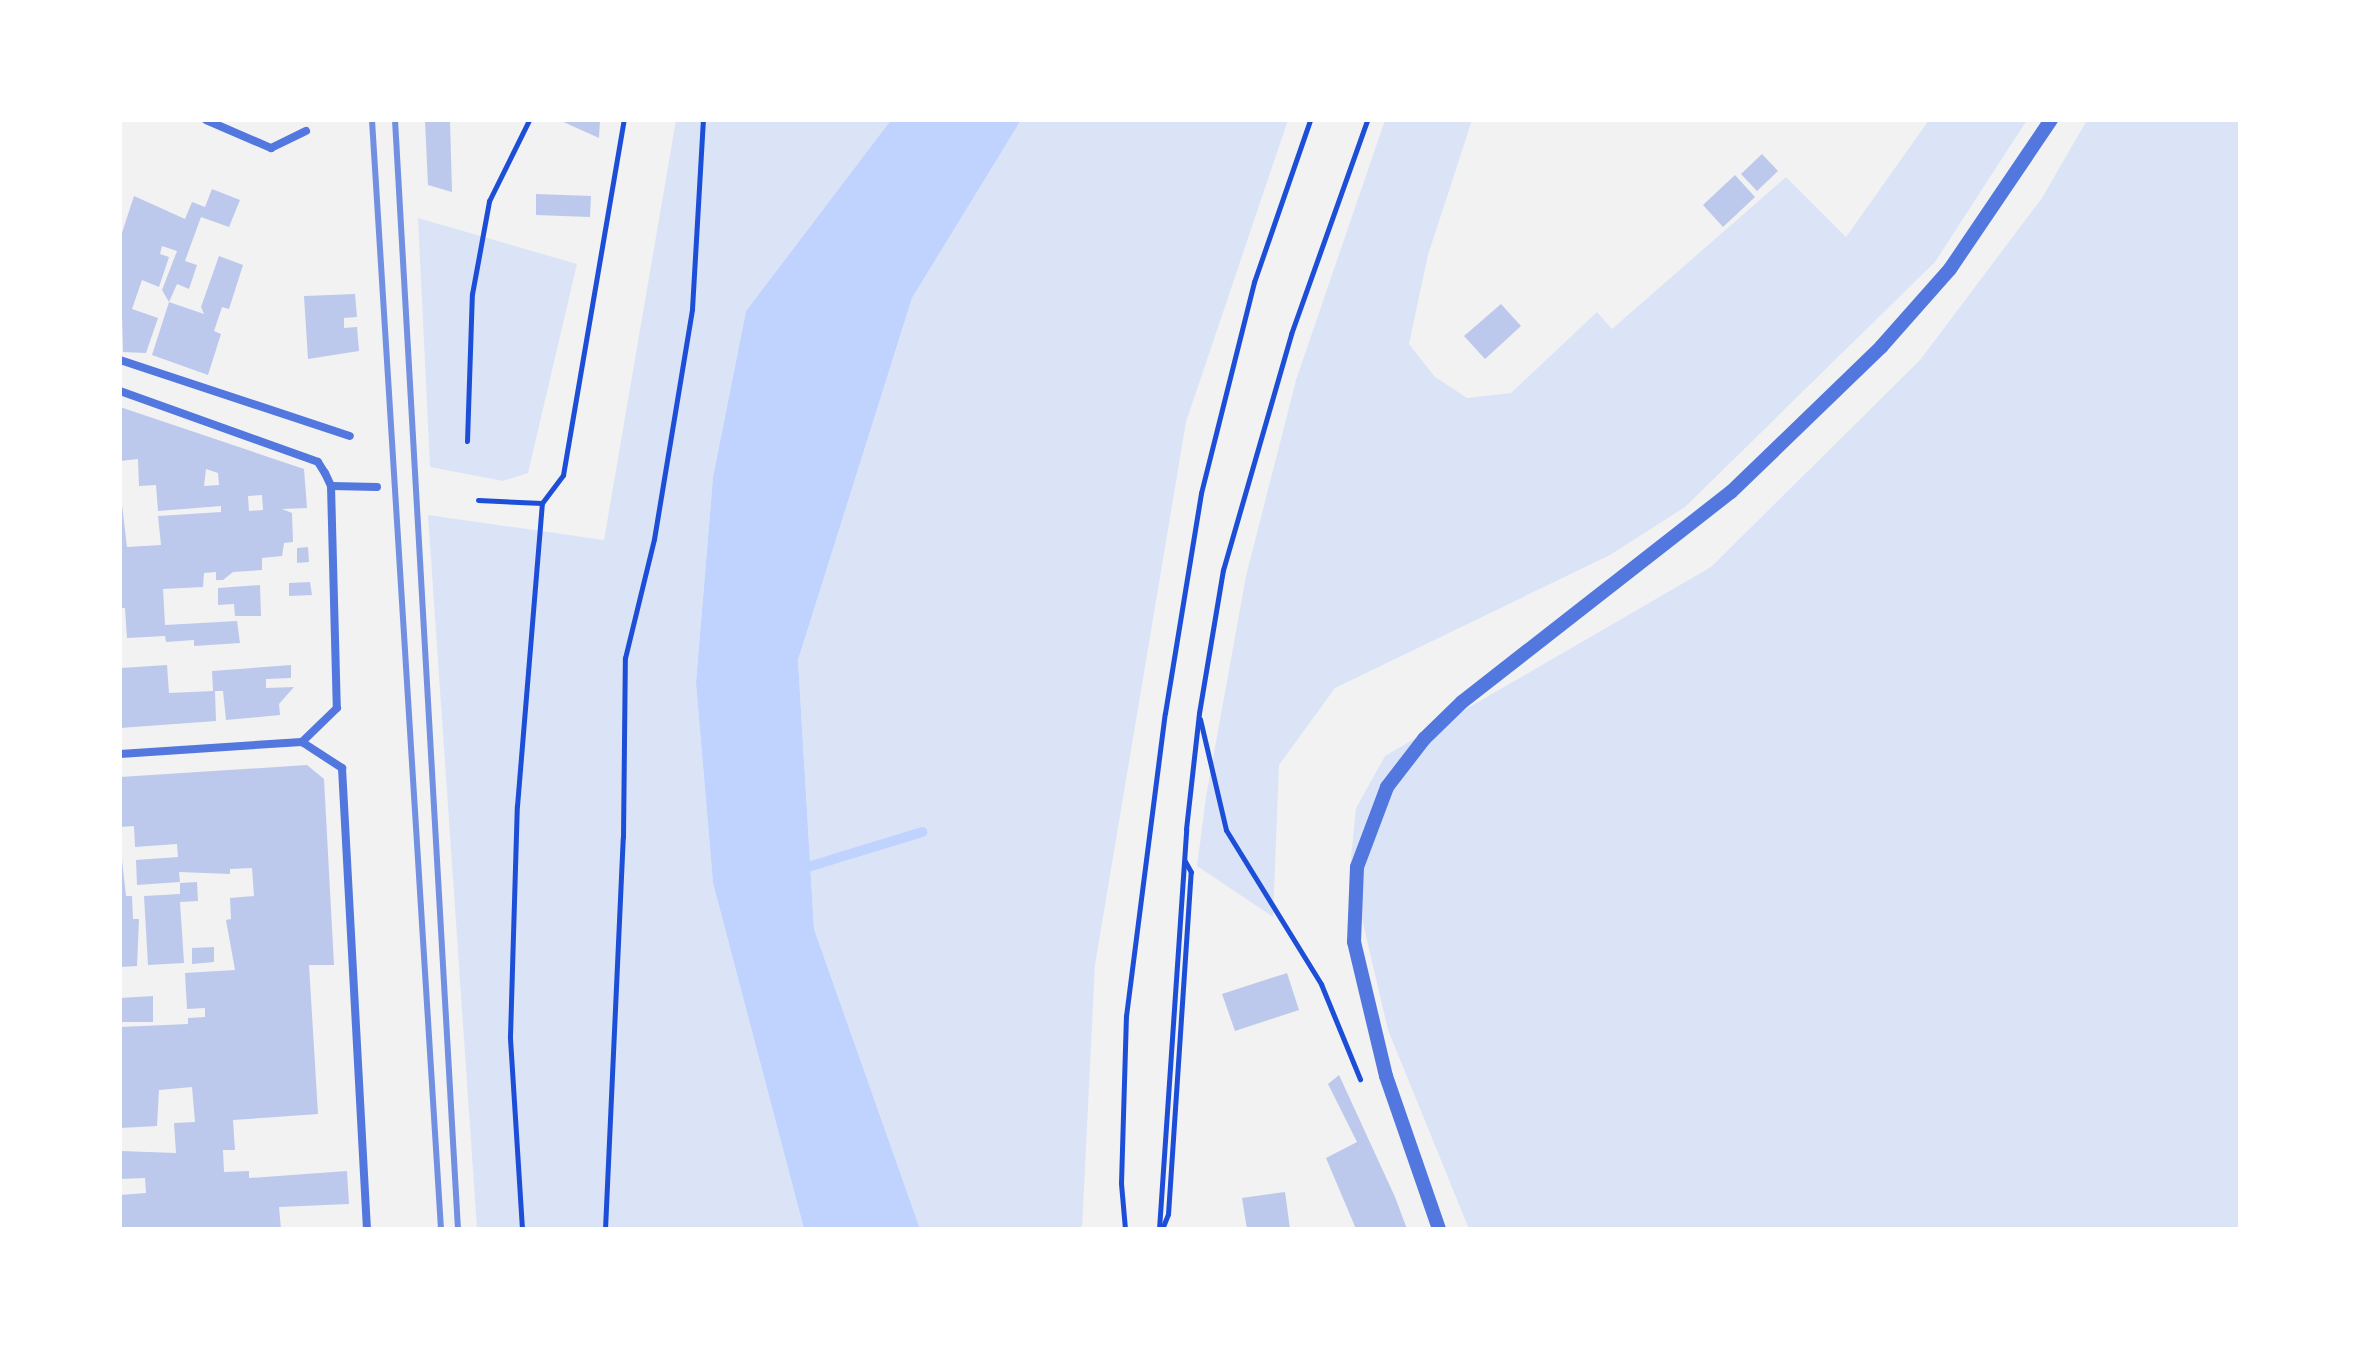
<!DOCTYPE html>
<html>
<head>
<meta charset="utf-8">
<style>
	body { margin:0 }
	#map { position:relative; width:2360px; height:1349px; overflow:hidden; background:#f2f2f2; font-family:Quicksand,sans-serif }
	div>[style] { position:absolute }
	.green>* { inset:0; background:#dbe4f7 }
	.water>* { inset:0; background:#bfd3fe }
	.stream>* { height:10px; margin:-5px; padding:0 5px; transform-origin:5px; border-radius:5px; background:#bfd3fe }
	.building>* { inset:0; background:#bdc9ec }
	.path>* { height:5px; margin:-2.5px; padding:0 2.5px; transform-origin:2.5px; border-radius:2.5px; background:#1d4ed8 }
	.minor>* { height:8px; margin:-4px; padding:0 4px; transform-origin:4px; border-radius:4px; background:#5277de }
	.tertiary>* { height:14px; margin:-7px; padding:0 7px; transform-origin:7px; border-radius:7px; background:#5277de }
	.rail>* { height:6px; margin:-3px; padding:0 3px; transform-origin:3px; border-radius:3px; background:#7290e2 }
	span { translate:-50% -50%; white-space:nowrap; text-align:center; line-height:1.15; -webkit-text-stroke:6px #fff; paint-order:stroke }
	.frame { position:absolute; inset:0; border:122px solid #fff; pointer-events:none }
</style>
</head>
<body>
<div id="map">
	<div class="green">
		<i style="clip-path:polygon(676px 120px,891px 120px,746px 311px,713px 477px,696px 683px,713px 883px,804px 1229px,477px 1229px,428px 515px,604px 540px)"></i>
		<i style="clip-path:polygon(1021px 120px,1288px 120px,1186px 422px,1095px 965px,1082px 1229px,920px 1229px,814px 929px,798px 660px,912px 298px)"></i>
		<i style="clip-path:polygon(1385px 120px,1472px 120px,1428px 255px,1409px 344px,1435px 377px,1467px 398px,1511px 393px,1597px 312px,1612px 329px,1786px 177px,1846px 237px,1929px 120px,2027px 120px,1935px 262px,1685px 507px,1610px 555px,1335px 688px,1279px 765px,1273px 917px,1197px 866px,1206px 797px,1246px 576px,1296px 380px)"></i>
		<i style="clip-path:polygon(2087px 120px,2240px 120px,2240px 1228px,1469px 1229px,1388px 1030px,1350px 868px,1356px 808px,1385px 756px,1711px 567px,1920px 360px,2042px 198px)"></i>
		<i style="clip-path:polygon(418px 218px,577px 264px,528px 473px,503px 481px,430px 467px)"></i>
	</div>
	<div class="water">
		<i style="clip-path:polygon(891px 120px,1021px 120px,912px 298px,798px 660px,814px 929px,920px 1229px,804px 1229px,713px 883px,696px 683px,713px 477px,746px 311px)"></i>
	</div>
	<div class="stream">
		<i style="left:798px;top:870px;width:130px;rotate:-17deg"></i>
	</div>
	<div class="building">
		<i style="clip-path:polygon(425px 120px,450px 120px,452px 192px,428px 185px)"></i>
		<i style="clip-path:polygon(559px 120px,600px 120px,599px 138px)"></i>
		<i style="clip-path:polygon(1762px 154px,1778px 171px,1757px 191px,1741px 174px)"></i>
		<i style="clip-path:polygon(1735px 175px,1755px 197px,1723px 227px,1703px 205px)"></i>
		<i style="clip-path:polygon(212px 189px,240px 200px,229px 227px,201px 217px,185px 261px,197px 265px,189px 289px,177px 284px,169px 302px,204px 314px,201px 307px,219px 256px,243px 265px,229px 309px,222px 307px,214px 331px,221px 334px,208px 375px,152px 355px,169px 302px,162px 290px,177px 251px,162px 246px,160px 254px,169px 257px,159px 287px,142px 280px,132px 309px,158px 318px,146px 353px,123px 352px,120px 239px,134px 196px,185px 219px,192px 202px,205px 207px)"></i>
		<i style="clip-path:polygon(536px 194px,591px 196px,590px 217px,536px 215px)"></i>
		<i style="clip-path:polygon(355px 294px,357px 317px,344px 318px,344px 328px,357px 327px,359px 351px,308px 359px,304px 296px)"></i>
		<i style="clip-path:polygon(1501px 304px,1521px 326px,1485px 359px,1464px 336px)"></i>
		<i style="clip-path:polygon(evenodd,120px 407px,304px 469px,307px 508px,282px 509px,292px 513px,293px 542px,284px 543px,282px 556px,262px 558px,262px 570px,233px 572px,223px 580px,216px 580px,216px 572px,204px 573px,203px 587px,163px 589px,165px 625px,237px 621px,240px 643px,194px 646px,194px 640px,166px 642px,165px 636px,127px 638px,125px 608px,120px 608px,120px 488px,127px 547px,161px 545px,158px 516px,221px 512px,221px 506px,158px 511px,156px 485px,139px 486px,138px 459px,120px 461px,120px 407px,206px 469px,218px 473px,219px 485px,204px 486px,206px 469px,120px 407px,262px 495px,263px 510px,249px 511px,248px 496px,262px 495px)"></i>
		<i style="clip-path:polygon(308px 547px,309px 562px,297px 563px,297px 548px)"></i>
		<i style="clip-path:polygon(310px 582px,312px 595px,289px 596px,289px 583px)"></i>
		<i style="clip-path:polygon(260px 585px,261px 616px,235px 616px,234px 604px,218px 605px,218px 588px)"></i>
		<i style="clip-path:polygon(167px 665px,169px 693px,213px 691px,212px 671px,291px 665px,291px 678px,266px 679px,266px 688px,294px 687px,279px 704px,280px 715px,226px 720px,223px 691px,215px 691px,216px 721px,120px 728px,121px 668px)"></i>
		<i style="clip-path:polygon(307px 765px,324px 779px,334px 965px,309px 965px,318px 1114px,233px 1120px,235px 1150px,223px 1150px,224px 1172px,249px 1171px,249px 1178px,347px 1171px,349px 1204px,279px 1207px,281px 1229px,120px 1229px,120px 1195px,146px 1193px,145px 1178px,120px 1179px,120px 1151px,176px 1153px,174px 1123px,195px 1122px,192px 1087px,159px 1090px,157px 1126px,120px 1128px,120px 1027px,188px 1024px,188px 1018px,205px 1017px,205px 1008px,187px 1009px,185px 973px,235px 970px,226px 920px,231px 919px,230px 898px,254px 896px,252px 868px,230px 869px,230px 874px,179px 872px,180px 882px,137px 885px,136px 860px,178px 857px,177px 844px,135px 847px,134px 826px,120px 827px,120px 777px)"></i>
		<i style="clip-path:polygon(120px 842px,126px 896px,132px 896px,133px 919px,139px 919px,137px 966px,120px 967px)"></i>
		<i style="clip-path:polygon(197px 882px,198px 901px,180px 902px,184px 963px,148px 965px,144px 896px,180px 894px,180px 883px)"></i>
		<i style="clip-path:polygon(214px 947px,214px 962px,192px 964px,192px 948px)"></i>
		<i style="clip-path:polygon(1287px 973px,1299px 1010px,1235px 1031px,1222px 994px)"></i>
		<i style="clip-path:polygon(153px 996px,153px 1022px,120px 1022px,120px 998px)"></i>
		<i style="clip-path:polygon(1339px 1075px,1395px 1197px,1407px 1229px,1356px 1229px,1326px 1158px,1357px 1142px,1328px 1084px)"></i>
		<i style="clip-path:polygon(1285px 1192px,1290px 1229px,1247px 1229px,1242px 1198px)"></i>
	</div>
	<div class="path">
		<i style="left:467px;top:441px;width:147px;rotate:-88.1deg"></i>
		<i style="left:472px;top:294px;width:95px;rotate:-79.6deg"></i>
		<i style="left:489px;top:201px;width:90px;rotate:-63.7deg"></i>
		<i style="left:478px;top:500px;width:64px;rotate:2.7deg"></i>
		<i style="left:542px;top:503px;width:35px;rotate:-53deg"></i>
		<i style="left:563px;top:475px;width:360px;rotate:-80.3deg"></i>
		<i style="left:1200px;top:719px;width:114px;rotate:76.8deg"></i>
		<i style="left:1226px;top:830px;width:181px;rotate:58.3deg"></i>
		<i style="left:1321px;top:984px;width:103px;rotate:67.7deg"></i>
		<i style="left:522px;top:1229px;width:193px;rotate:-93.6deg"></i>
		<i style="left:510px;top:1036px;width:230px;rotate:-88.3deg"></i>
		<i style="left:517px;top:806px;width:304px;rotate:-85.3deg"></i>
		<i style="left:605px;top:1229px;width:392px;rotate:-87.4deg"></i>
		<i style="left:623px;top:837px;width:179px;rotate:-89.4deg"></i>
		<i style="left:625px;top:658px;width:122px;rotate:-76.3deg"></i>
		<i style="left:654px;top:539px;width:233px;rotate:-80.6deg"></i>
		<i style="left:692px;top:309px;width:189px;rotate:-86.7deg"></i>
		<i style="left:1125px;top:1229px;width:46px;rotate:-95deg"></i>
		<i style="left:1121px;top:1183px;width:167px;rotate:-88.3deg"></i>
		<i style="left:1126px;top:1016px;width:305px;rotate:-82.7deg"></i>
		<i style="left:1165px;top:713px;width:223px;rotate:-80.7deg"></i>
		<i style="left:1201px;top:493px;width:218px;rotate:-75.9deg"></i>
		<i style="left:1254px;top:282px;width:171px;rotate:-70.9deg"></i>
		<i style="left:1159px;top:1229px;width:401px;rotate:-86.1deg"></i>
		<i style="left:1186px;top:829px;width:117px;rotate:-83.6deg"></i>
		<i style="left:1199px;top:713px;width:145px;rotate:-80.5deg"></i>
		<i style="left:1223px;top:570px;width:246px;rotate:-73.9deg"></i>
		<i style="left:1291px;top:334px;width:227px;rotate:-70.4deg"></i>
		<i style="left:1162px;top:1229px;width:16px;rotate:-68deg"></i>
		<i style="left:1168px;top:1214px;width:343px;rotate:-86.2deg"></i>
		<i style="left:1191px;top:872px;width:13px;rotate:-119deg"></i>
	</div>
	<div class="minor">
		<i style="left:206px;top:120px;width:71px;rotate:23.3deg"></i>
		<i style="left:271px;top:148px;width:39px;rotate:-26deg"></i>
		<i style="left:120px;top:360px;width:242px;rotate:18.3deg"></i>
		<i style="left:120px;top:391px;width:210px;rotate:19.7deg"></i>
		<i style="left:318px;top:462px;width:13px;rotate:58deg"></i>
		<i style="left:325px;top:473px;width:14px;rotate:65deg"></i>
		<i style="left:331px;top:486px;width:222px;rotate:88.5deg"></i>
		<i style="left:337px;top:708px;width:49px;rotate:135.8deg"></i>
		<i style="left:331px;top:486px;width:46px;rotate:1.2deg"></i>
		<i style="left:302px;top:742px;width:48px;rotate:33deg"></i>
		<i style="left:342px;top:768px;width:462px;rotate:86.9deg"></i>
		<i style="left:120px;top:754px;width:182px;rotate:-3.8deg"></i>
	</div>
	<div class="tertiary">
		<i style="left:1439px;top:1229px;width:162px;rotate:-109.1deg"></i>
		<i style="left:1386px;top:1076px;width:138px;rotate:-103.4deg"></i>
		<i style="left:1354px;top:942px;width:75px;rotate:-87.7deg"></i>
		<i style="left:1357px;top:867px;width:85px;rotate:-69.4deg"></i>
		<i style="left:1387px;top:787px;width:61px;rotate:-52.4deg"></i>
		<i style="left:1424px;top:739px;width:53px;rotate:-44.2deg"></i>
		<i style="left:1462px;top:702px;width:341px;rotate:-38deg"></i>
		<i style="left:1731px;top:492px;width:209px;rotate:-44deg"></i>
		<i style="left:1881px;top:347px;width:104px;rotate:-48.5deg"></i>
		<i style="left:1950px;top:269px;width:180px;rotate:-55.9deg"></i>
	</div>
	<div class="rail">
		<i style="left:372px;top:120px;width:1111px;rotate:86.44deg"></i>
		<i style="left:395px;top:120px;width:1111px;rotate:86.75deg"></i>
	</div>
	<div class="frame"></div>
</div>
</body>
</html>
